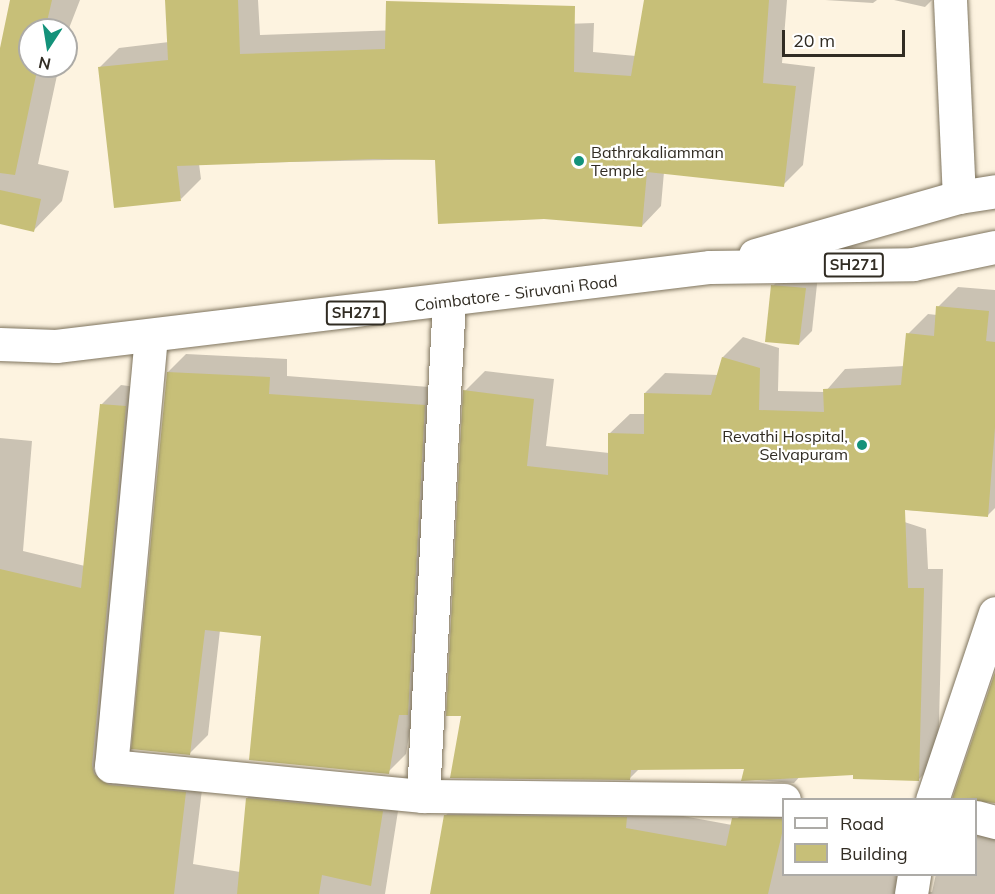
<!DOCTYPE html>
<html>
<head>
<meta charset="utf-8">
<style>
	body { margin:0 }
	#map { position:relative; width:995px; height:894px; overflow:hidden; background:#fdf3e0; font-family:Mulish,sans-serif }
	div>[style] { position:absolute }
	.shadow>* { inset:0; background:#0003 }
	.building>* { inset:0; background:#c7bf78 }
	.roads { filter:drop-shadow(0 0 2px #7e745e) drop-shadow(0 0 2px #7e745e) }
	.street>* { height:33px; margin:-16.5px; padding:0 16.5px; transform-origin:16.5px; border-radius:16.5px; background:#fff }
	.primary>* { height:33px; margin:-16.5px; padding:0 16.5px; transform-origin:16.5px; border-radius:16.5px; background:#fff }
	.dots>* { width:16px; height:16px; translate:-50% -50%; box-sizing:border-box; border:3px solid #fff; border-radius:50% }
	span { translate:-50% -50%; white-space:nowrap; text-align:center; line-height:1.15; -webkit-text-stroke:4.5px #fff; paint-order:stroke }
	.shield-label span { padding:2px 4px; background:#fff; border:2px solid; border-radius:4px; -webkit-text-stroke-width:0 }
	.shield-label { font-size:15px; color:#312c23; font-weight:700 }
	.poi-label { font-size:16px; color:#312c23 }
	.left { translate:0 -50%; text-align:left }
	.right { translate:-100% -50%; text-align:right }
	.street-label { font-size:16px; color:#312c23 }
	.legend { position:absolute; left:782px; top:798px; width:195px; height:78px; box-sizing:border-box; background:#fff; border:2px solid #adaba7; margin:0; padding:8px 10px; list-style:none; font-size:18px; color:#312c23 }
	.legend li { display:flex; align-items:center; gap:12px; height:30px }
	.legend b { width:30px; border:2px solid #adaba7 }
	.north { position:absolute; left:18px; top:18px; width:60px; height:60px; box-sizing:border-box; background:#fff; border:2px solid #adaba7; border-radius:50%; rotate:192deg; font-size:16px; font-weight:700; line-height:24px; text-align:center; color:#312c23 }
	.north::after { content:''; display:block; margin:auto; width:21px; height:27px; background:#14927a; clip-path:polygon(50% 0,100% 100%,50% 72%,0 100%) }
	.scale { position:absolute; left:782px; top:30px; width:123px; height:27px; box-sizing:border-box; border:3px solid #312c23; border-top:0; padding-left:8px; font-size:18px; line-height:21px; white-space:nowrap; color:#312c23; -webkit-text-stroke:4px #fff; paint-order:stroke }
</style>
</head>
<body>
<div id="map">
	<div class="shadow">
		<i style="clip-path:polygon(12px 0,80px 0,66px 36px,66px 30px,30px 30px,30px 66px,59px 66px,38px 164px,69px 171px,62px 201px,34px 230px,0 223px,0 55px)"></i>
		<i style="clip-path:polygon(167px 0,258px 0,260px 35px,594px 23px,593px 52px,636px 56px,645px 0,787px 0,782px 63px,815px 67px,803px 165px,783px 185px,664px 172px,661px 206px,642px 226px,437px 159px,199px 164px,201px 179px,181px 199px,99px 68px,119px 48px,169px 42px)"></i>
		<i style="clip-path:polygon(825px 0,877px 0,873px 3px)"></i>
		<i style="clip-path:polygon(894px 0,932px 0,925px 7px)"></i>
		<i style="clip-path:polygon(786px 272px,818px 275px,812px 331px,799px 344px,773px 286px)"></i>
		<i style="clip-path:polygon(958px 287px,995px 290px,995px 508px,987px 516px,855px 506px,926px 529px,928px 569px,943px 569px,938px 760px,918px 780px,854px 774px,802px 774px,794px 783px,743px 779px,746px 768px,640px 768px,630px 778px,463px 715px,465px 391px,485px 371px,554px 379px,546px 446px,609px 453px,609px 434px,630px 414px,645px 414px,645px 393px,665px 373px,718px 375px,723px 357px,743px 337px,779px 348px,778px 391px,825px 392px,845px 369px,905px 366px,908px 334px,928px 314px,937px 315px,938px 307px)"></i>
		<i style="clip-path:polygon(186px 354px,287px 359px,287px 376px,442px 388px,414px 707px,406px 754px,388px 772px,262px 635px,220px 630px,208px 735px,190px 753px,168px 372px)"></i>
		<i style="clip-path:polygon(121px 385px,144px 388px,113px 755px,204px 773px,193px 864px,240px 872px,247px 798px,266px 779px,401px 792px,385px 894px,0 894px,0 438px,32px 441px,23px 551px,85px 566px,102px 404px)"></i>
		<i style="clip-path:polygon(995px 674px,995px 802px,978px 798px,995px 816px,995px 894px,432px 894px,445px 816px,465px 796px,645px 809px,732px 825px,753px 800px,784px 800px,784px 874px,912px 874px,918px 890px,932px 892px,936px 874px,976px 874px,976px 800px,953px 800px)"></i>
	</div>
	<div class="building">
		<i style="clip-path:polygon(10px 0,52px 0,45px 30px,30px 30px,30px 66px,38px 66px,15px 175px,0 173px,0 48px)"></i>
		<i style="clip-path:polygon(165px 0,238px 0,240px 54px,385px 49px,386px 1px,575px 6px,574px 72px,631px 76px,644px 0,769px 0,763px 83px,796px 86px,784px 187px,647px 172px,642px 227px,544px 219px,438px 224px,435px 160px,373px 159px,177px 166px,181px 201px,114px 208px,98px 67px,168px 60px)"></i>
		<i style="clip-path:polygon(0 190px,41px 199px,34px 232px,0 224px)"></i>
		<i style="clip-path:polygon(771px 285px,806px 288px,799px 345px,765px 342px)"></i>
		<i style="clip-path:polygon(936px 306px,989px 311px,986px 341px,995px 342px,995px 427px,988px 517px,905px 510px,908px 588px,924px 588px,919px 781px,853px 779px,853px 775px,741px 781px,744px 769px,631px 770px,630px 780px,450px 778px,461px 716px,446px 716px,463px 390px,534px 399px,527px 466px,608px 475px,608px 433px,644px 434px,644px 393px,711px 395px,722px 357px,760px 368px,759px 410px,824px 412px,823px 389px,901px 385px,906px 333px,934px 336px)"></i>
		<i style="clip-path:polygon(167px 372px,270px 377px,269px 394px,425px 405px,408px 715px,399px 715px,389px 774px,249px 760px,261px 636px,205px 630px,190px 755px,131px 749px)"></i>
		<i style="clip-path:polygon(100px 404px,126px 406px,92px 765px,94px 774px,109px 785px,186px 792px,174px 894px,0 894px,0 569px,81px 588px)"></i>
		<i style="clip-path:polygon(995px 672px,995px 803px,952px 799px)"></i>
		<i style="clip-path:polygon(246px 798px,383px 811px,371px 886px,322px 875px,319px 894px,237px 894px)"></i>
		<i style="clip-path:polygon(444px 815px,627px 817px,626px 828px,726px 846px,732px 818px,783px 819px,783px 829px,768px 894px,430px 894px)"></i>
	</div>
	<div class="roads">
		<div class="street">
			<i style="left:950px;top:0;width:197px;rotate:87.4deg"></i>
			<i style="left:151px;top:336px;width:432px;rotate:95.3deg"></i>
			<i style="left:111px;top:766px;width:313px;rotate:5.5deg"></i>
			<i style="left:423px;top:796px;width:361px;rotate:0.6deg"></i>
			<i style="left:423px;top:796px;width:495px;rotate:-87deg"></i>
			<i style="left:932px;top:800px;width:197px;rotate:-71.4deg"></i>
			<i style="left:976px;top:817px;width:20px;rotate:15deg"></i>
			<i style="left:911px;top:894px;width:20px;rotate:-81deg"></i>
		</div>
		<div class="primary">
			<i style="left:755px;top:255px;width:212px;rotate:-15.9deg"></i>
			<i style="left:959px;top:197px;width:36px;rotate:-9deg"></i>
			<i style="left:0;top:344px;width:56px;rotate:2deg"></i>
			<i style="left:56px;top:346px;width:659px;rotate:-6.89deg"></i>
			<i style="left:710px;top:267px;width:203px;rotate:-0.8deg"></i>
			<i style="left:913px;top:264px;width:84px;rotate:-11.7deg"></i>
		</div>
	</div>
	<div class="dots">
		<i style="left:579px;top:161px;background:#14927a"></i>
		<i style="left:862px;top:445px;background:#14927a"></i>
	</div>
	<div class="shield-label">
		<span style="left:854px;top:265px">SH271</span>
		<span style="left:356px;top:313px">SH271</span>
	</div>
	<div class="poi-label">
		<span class="left" style="left:591px;top:161px">Bathrakaliamman<br>Temple</span>
		<span class="right" style="left:848px;top:445px">Revathi Hospital,<br>Selvapuram</span>
	</div>
	<div class="street-label">
		<span style="left:516px;top:293px;rotate:-7deg">Coimbatore - Siruvani Road</span>
	</div>
	<ul class="legend">
	<li><b style="height:8px;background:#fff"></b>Road</li>
	<li><b style="height:16px;background:#c7bf78"></b>Building</li>
	</ul>
	<div class="north">N</div>
	<div class="scale">20 m</div>
</div>
</body>
</html>
